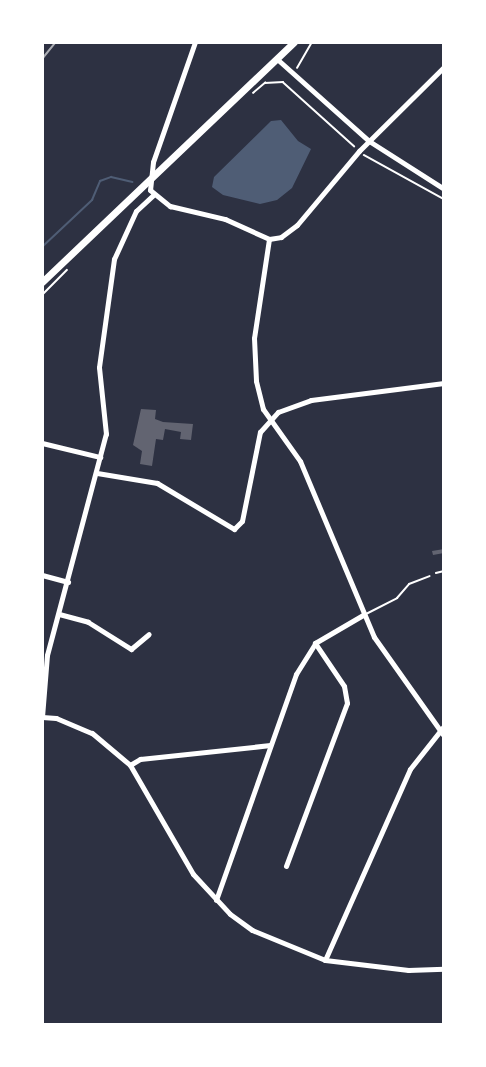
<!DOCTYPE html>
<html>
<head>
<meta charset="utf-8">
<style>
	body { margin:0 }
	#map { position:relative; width:486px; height:1067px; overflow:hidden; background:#2d3142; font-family:Mulish,sans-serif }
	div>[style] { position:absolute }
	.water>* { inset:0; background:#4f5d75 }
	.stream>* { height:2px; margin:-1px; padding:0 1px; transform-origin:1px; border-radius:1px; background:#4f5d75 }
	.building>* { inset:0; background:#626471 }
	.path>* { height:1.5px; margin:-0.75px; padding:0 0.75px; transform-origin:0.75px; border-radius:0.75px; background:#fff }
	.service>* { height:2px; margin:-1px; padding:0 1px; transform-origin:1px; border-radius:1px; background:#fff }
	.minor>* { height:5px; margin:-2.5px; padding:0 2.5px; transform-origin:2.5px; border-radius:2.5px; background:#fff }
	.secondary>* { height:7px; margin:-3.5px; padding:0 3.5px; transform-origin:3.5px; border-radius:3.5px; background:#fff }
	.rail>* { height:2px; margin:-1px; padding:0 1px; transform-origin:1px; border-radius:1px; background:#abadb3 }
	span { translate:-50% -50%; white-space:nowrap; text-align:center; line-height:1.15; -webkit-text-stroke:6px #fff; paint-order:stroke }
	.frame { position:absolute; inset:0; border:44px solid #fff; pointer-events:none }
</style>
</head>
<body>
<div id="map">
	<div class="water">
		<i style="clip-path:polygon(281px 120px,298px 141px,311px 149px,292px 188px,277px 200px,260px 204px,223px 195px,212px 187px,214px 177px,271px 121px)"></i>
	</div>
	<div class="stream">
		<i style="left:42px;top:247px;width:69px;rotate:-43.2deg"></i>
		<i style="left:92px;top:200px;width:21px;rotate:-67deg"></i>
		<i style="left:100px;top:181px;width:12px;rotate:-20deg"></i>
		<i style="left:111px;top:177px;width:22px;rotate:13deg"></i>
	</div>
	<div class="building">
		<i style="clip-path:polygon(141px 409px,156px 410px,155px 419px,163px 422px,193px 424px,191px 440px,180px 439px,181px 432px,165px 429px,163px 440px,156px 439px,152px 466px,140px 464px,142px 451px,133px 445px)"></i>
		<i style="clip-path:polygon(444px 549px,444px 553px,433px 555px,432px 551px)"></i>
	</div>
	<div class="path">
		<i style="left:297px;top:68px;width:30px;rotate:-60deg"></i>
		<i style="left:253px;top:93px;width:16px;rotate:-40deg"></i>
		<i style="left:265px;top:83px;width:18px;rotate:-3deg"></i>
		<i style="left:283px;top:82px;width:96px;rotate:42deg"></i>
		<i style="left:364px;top:155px;width:91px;rotate:28.8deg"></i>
		<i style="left:42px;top:295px;width:35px;rotate:-45deg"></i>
		<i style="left:436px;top:573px;width:8px;rotate:-14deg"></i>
	</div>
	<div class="service">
		<i style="left:366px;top:614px;width:35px;rotate:-27deg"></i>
		<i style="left:397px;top:598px;width:18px;rotate:-49deg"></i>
		<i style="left:409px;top:584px;width:22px;rotate:-21deg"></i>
	</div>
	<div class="minor">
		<i style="left:195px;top:42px;width:127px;rotate:109.3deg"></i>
		<i style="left:153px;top:162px;width:28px;rotate:96deg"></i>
		<i style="left:150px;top:190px;width:26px;rotate:39deg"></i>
		<i style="left:170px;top:206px;width:57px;rotate:13.3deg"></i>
		<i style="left:225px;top:219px;width:48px;rotate:24.4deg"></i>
		<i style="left:269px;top:239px;width:12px;rotate:-9deg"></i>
		<i style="left:281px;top:237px;width:20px;rotate:-37deg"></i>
		<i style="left:297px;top:225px;width:97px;rotate:-50deg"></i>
		<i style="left:359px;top:151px;width:120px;rotate:-44.7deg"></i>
		<i style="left:277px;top:59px;width:123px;rotate:41.7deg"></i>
		<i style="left:369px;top:141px;width:89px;rotate:32.6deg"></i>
		<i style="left:269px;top:239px;width:100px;rotate:98.6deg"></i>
		<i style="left:254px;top:338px;width:43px;rotate:87.3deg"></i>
		<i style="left:256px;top:381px;width:29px;rotate:76deg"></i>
		<i style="left:263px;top:409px;width:64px;rotate:54.6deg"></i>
		<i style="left:300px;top:461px;width:191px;rotate:67.2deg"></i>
		<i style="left:374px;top:637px;width:121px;rotate:54.7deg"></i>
		<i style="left:42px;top:443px;width:60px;rotate:13.6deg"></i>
		<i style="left:97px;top:473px;width:61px;rotate:9.5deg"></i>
		<i style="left:157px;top:483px;width:90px;rotate:30.9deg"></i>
		<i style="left:234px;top:529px;width:11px;rotate:-45deg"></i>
		<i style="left:242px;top:521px;width:91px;rotate:-78.6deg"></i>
		<i style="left:260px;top:432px;width:27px;rotate:-48deg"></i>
		<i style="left:278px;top:412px;width:35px;rotate:-20deg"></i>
		<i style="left:311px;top:400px;width:134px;rotate:-7.3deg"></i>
		<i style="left:42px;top:575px;width:27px;rotate:15deg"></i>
		<i style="left:59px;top:614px;width:30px;rotate:15deg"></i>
		<i style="left:88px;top:622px;width:51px;rotate:32.1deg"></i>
		<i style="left:131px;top:649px;width:23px;rotate:-40deg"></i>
		<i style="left:42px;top:717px;width:62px;rotate:-85.4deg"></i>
		<i style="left:47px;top:655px;width:229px;rotate:-75.1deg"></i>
		<i style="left:106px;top:434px;width:67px;rotate:-96deg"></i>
		<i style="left:99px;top:367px;width:109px;rotate:-82.1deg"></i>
		<i style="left:114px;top:259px;width:53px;rotate:-65.4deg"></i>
		<i style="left:136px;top:211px;width:23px;rotate:-43deg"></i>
		<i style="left:42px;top:717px;width:14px;rotate:4deg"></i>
		<i style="left:56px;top:718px;width:39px;rotate:23deg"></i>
		<i style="left:92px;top:733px;width:50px;rotate:40.1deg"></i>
		<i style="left:130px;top:765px;width:126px;rotate:60deg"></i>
		<i style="left:193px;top:874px;width:54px;rotate:47.2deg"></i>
		<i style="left:230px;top:914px;width:27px;rotate:36deg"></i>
		<i style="left:252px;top:930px;width:79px;rotate:22.3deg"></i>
		<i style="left:325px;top:960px;width:84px;rotate:6.9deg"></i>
		<i style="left:408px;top:970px;width:36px;rotate:-2deg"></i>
		<i style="left:130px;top:765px;width:12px;rotate:-31deg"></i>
		<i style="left:140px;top:759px;width:131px;rotate:-6.1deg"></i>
		<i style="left:286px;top:866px;width:174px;rotate:-69.5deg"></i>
		<i style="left:347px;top:703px;width:17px;rotate:-100deg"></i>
		<i style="left:344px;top:686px;width:52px;rotate:-124deg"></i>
		<i style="left:216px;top:900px;width:240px;rotate:-70.5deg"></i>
		<i style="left:296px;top:674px;width:36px;rotate:-58deg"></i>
		<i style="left:315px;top:643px;width:56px;rotate:-30.3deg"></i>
		<i style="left:325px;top:960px;width:209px;rotate:-66deg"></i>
		<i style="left:410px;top:769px;width:55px;rotate:-51.7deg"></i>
	</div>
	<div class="secondary">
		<i style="left:42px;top:282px;width:348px;rotate:-43.6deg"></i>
	</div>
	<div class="rail">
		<i style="left:42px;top:59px;width:22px;rotate:-51deg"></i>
	</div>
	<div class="frame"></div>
</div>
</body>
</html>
